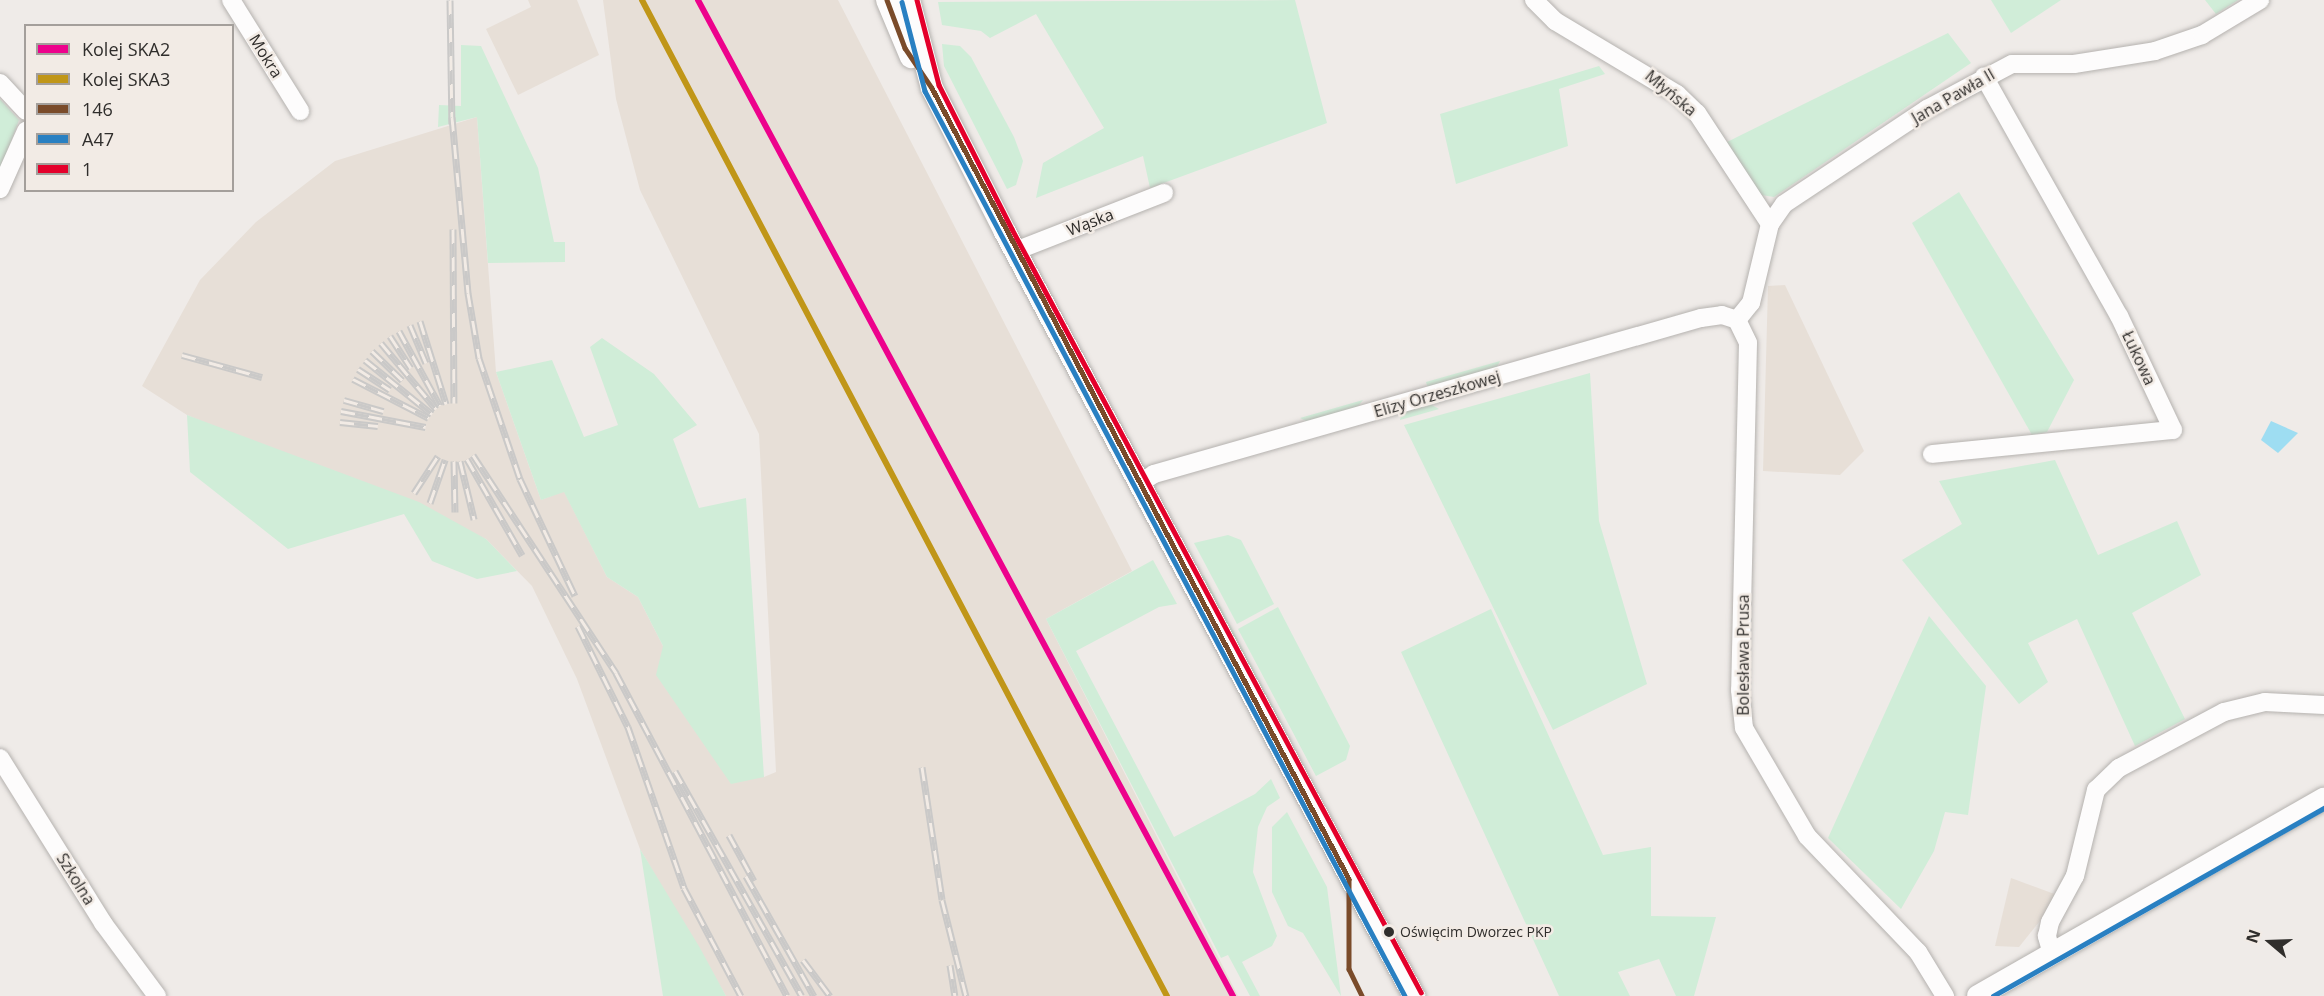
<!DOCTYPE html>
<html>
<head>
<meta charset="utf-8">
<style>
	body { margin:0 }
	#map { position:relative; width:2324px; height:996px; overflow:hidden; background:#efebe8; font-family:"Open Sans",sans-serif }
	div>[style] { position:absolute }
	.built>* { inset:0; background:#e7dfd7 }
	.green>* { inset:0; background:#d0edd8 }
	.water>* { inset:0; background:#9eddf2 }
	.roads { filter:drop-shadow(0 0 2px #b5b2af) drop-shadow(0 0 2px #b5b2af) }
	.minor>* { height:18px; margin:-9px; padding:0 9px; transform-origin:9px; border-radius:9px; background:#fdfcfc }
	.tertiary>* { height:22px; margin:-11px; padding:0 11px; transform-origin:11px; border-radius:11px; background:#fdfcfc }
	.rail>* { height:7px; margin-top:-3.5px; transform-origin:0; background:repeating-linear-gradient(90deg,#f2ebe5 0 14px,#cac9c8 0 28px); box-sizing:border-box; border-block:2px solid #cac9c8 }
	.bus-1>* { height:4.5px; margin:-2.25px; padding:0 2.25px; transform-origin:2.25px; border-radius:2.25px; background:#7a4b2a }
	.bus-2>* { height:4.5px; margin:-2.25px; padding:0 2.25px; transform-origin:2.25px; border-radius:2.25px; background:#2980c2 }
	.bus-3>* { height:4.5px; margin:-2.25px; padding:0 2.25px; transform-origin:2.25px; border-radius:2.25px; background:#e4002b }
	.rail-1>* { height:6px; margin:-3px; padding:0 3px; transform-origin:3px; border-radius:3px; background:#ed028c }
	.rail-2>* { height:6px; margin:-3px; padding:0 3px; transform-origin:3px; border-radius:3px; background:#c09618 }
	.dots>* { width:16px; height:16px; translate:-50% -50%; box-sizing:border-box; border:3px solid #f2ebe5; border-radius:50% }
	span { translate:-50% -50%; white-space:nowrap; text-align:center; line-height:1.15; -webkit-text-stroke:5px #f2ebe5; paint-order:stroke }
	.bus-label { font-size:14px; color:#302e2c }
	.left { translate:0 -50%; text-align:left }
	.street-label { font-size:16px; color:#302e2c }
	.legend { position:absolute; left:24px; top:24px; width:210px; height:168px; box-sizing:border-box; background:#f2ebe5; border:2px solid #a49f9b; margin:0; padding:8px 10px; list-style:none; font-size:18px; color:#302e2c }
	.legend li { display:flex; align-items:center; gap:12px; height:30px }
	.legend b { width:30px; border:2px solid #a49f9b }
	.north { position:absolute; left:2240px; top:912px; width:60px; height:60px; -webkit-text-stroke:4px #f2ebe5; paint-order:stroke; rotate:289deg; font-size:16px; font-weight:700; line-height:24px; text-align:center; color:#302e2c }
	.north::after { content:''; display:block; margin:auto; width:21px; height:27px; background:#302e2c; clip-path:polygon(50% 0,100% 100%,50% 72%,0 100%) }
</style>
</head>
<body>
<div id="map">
	<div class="built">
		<i style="clip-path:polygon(528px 0,577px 0,599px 55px,518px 95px,486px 29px,531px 7px)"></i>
		<i style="clip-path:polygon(603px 0,838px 0,1132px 571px,1046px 619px,1238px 996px,726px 996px,640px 849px,577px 679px,532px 586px,486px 539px,187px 415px,142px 386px,200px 280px,256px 222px,335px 161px,477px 117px,496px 372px,541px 500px,564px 491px,607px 577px,638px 597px,663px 646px,764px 777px,776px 772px,759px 434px,640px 190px,616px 99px)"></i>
		<i style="clip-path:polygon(1785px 285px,1864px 451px,1840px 475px,1763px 471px,1768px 286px)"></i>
		<i style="clip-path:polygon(2011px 878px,2060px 896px,2019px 947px,1995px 946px)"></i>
	</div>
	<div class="green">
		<i style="clip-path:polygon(1295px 0,1327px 123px,1150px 188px,1143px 156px,1036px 198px,1043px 163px,1104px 128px,1036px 14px,990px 38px,981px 31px,942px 25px,938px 2px)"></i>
		<i style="clip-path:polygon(1991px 0,2061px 0,2011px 33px)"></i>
		<i style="clip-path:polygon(2205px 0,2238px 0,2216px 14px)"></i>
		<i style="clip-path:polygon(1948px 33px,1971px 63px,1774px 197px,1755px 194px,1727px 142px)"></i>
		<i style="clip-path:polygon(942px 44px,960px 46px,971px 57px,1014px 137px,1023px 161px,1016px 185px,1007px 189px,944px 66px)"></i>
		<i style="clip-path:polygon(461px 45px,481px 46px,538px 168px,554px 242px,565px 242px,565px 262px,488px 263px,477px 117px,438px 127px,439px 105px,461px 106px)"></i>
		<i style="clip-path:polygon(1599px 66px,1605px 74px,1559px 89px,1568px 146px,1456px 184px,1440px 114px)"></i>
		<i style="clip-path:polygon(0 99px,19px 120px,0 171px)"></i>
		<i style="clip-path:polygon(1959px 192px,2074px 380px,2047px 432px,2032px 435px,1912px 223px)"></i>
		<i style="clip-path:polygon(602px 338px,654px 374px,697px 425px,673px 439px,699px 508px,746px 498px,764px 777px,731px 784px,656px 675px,663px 646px,638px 597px,607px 577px,564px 492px,541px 500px,496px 372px,552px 360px,584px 437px,618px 425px,590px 347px)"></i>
		<i style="clip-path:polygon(1500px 361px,1496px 369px,1428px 388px,1426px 382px)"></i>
		<i style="clip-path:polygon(1590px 373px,1599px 521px,1647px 684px,1553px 730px,1404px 425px)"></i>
		<i style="clip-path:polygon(1363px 400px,1356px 409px,1308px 422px,1300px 418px)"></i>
		<i style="clip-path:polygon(1430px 404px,1439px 409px,1400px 420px,1402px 412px)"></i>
		<i style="clip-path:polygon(187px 415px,419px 502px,486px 539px,517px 571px,477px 579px,432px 561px,404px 514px,288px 549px,190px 472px)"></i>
		<i style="clip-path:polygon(2055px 460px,2098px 555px,2177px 521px,2201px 575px,2132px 613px,2185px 719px,2135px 746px,2077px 619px,2028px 643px,2048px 682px,2019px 704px,1902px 560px,1962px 524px,1939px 481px)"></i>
		<i style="clip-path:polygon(1228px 535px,1241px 540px,1274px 604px,1237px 624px,1194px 543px)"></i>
		<i style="clip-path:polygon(1153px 560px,1177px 604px,1159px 607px,1076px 651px,1174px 837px,1255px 794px,1271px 779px,1280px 798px,1267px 807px,1258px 827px,1253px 872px,1277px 936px,1272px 946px,1242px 962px,1260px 996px,1250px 996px,1228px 955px,1221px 958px,1046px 619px)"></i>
		<i style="clip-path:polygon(1204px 575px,1282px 724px,1281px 727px,1200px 578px)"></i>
		<i style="clip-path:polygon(1278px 607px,1350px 746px,1346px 760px,1316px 776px,1238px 629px)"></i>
		<i style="clip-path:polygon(1491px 609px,1603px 855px,1651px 847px,1651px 916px,1716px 917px,1694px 996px,1676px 996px,1659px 959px,1618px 972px,1630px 996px,1559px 996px,1401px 652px)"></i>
		<i style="clip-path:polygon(1929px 616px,1986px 686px,1968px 815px,1945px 812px,1934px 851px,1901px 909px,1828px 838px)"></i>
		<i style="clip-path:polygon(1287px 812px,1327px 887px,1341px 996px,1303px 933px,1288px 926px,1272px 892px,1272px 827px)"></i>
		<i style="clip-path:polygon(640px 849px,700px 948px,726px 996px,663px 996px)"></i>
	</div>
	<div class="water">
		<i style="clip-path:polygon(2271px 421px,2298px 433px,2278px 453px,2261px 440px)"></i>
	</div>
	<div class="roads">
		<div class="minor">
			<i style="left:231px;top:0;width:131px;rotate:58.1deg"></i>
			<i style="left:1534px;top:0;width:30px;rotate:45deg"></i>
			<i style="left:1555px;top:21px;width:142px;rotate:30.9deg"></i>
			<i style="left:1677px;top:94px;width:28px;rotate:44deg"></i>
			<i style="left:1697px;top:113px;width:133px;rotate:56.7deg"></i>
			<i style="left:0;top:83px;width:38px;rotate:47deg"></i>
			<i style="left:0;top:189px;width:64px;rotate:-65.9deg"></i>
			<i style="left:1015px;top:251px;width:160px;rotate:-21.3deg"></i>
			<i style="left:1737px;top:320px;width:22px;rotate:-51deg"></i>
			<i style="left:1751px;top:303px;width:81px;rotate:-76.5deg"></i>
			<i style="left:1770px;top:224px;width:24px;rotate:-55deg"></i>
			<i style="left:1784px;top:204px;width:172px;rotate:-33.6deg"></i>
			<i style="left:1927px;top:109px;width:96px;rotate:-27.9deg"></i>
			<i style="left:2012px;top:64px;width:62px"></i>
			<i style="left:2074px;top:64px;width:82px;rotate:-9.1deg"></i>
			<i style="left:2155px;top:51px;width:50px;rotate:-18.8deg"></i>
			<i style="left:2202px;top:35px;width:68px;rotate:-31.1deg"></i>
			<i style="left:1932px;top:454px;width:242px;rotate:-5.7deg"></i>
			<i style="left:2173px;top:430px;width:126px;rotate:-115.3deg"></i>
			<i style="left:2119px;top:316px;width:275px;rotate:-119.4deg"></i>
			<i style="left:1139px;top:484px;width:18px;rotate:-34deg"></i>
			<i style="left:1154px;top:474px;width:569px;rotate:-15.92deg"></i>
			<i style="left:1701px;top:318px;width:21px;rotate:-8deg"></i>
			<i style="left:1722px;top:315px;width:16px;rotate:18deg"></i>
			<i style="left:1737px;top:320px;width:25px;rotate:64deg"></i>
			<i style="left:1748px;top:343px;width:347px;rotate:91.3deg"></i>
			<i style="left:1740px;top:690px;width:38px;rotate:84deg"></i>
			<i style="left:1744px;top:728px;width:125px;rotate:59.7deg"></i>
			<i style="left:1807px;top:836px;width:161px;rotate:46.3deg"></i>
			<i style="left:1918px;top:952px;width:52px;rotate:58.5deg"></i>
			<i style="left:0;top:758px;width:195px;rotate:58deg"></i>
			<i style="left:103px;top:923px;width:91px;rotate:53.5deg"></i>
			<i style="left:2052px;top:954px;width:19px;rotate:-106deg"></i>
			<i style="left:2047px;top:936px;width:14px;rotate:-78deg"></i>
			<i style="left:2050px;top:922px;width:52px;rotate:-61.5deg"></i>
			<i style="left:2075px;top:876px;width:89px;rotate:-76.3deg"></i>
			<i style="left:2096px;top:790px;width:32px;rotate:-44deg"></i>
			<i style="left:2119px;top:768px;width:119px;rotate:-28.1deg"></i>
			<i style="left:2224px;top:712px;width:42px;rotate:-13.7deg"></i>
			<i style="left:2265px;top:702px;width:59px;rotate:2.9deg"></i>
		</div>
		<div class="tertiary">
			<i style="left:887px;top:0;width:62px;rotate:67.2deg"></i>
			<i style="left:909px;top:0;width:91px;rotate:75.4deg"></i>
			<i style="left:932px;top:88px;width:161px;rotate:63.1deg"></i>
			<i style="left:1005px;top:232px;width:867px;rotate:61.84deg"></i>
			<i style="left:1978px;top:996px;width:398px;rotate:-29.7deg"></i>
		</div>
	</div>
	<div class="rail">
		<i style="left:450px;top:0;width:124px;rotate:89.1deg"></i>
		<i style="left:452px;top:117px;width:177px;rotate:84.8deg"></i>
		<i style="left:468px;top:293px;width:66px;rotate:80.4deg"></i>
		<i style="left:479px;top:358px;width:128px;rotate:71.3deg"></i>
		<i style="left:520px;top:479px;width:129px;rotate:64.8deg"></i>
		<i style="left:453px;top:229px;width:174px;rotate:89.7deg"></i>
		<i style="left:420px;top:321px;width:87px;rotate:72.6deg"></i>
		<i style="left:410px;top:325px;width:41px;rotate:67.2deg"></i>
		<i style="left:399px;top:331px;width:85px;rotate:61.3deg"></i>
		<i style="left:390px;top:336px;width:38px;rotate:57deg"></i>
		<i style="left:381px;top:343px;width:86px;rotate:50.2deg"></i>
		<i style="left:372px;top:351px;width:42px;rotate:44deg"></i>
		<i style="left:182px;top:355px;width:83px;rotate:15.4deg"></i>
		<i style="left:365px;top:360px;width:86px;rotate:38.9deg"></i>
		<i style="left:358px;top:369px;width:38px;rotate:33deg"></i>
		<i style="left:353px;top:379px;width:85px;rotate:27.2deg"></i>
		<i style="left:344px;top:400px;width:41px;rotate:15.8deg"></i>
		<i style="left:341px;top:411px;width:86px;rotate:10.7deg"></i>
		<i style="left:340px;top:422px;width:38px;rotate:6deg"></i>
		<i style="left:473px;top:455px;width:261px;rotate:56.7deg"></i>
		<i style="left:616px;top:673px;width:365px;rotate:62.1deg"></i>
		<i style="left:467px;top:459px;width:111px;rotate:60.2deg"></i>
		<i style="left:454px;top:461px;width:51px;rotate:88.9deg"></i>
		<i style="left:460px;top:461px;width:60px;rotate:76.4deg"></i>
		<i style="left:414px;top:493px;width:44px;rotate:-57deg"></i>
		<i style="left:430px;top:503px;width:46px;rotate:-70.8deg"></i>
		<i style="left:578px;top:626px;width:113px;rotate:63.7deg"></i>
		<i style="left:628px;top:727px;width:170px;rotate:70.8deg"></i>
		<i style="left:684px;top:888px;width:122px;rotate:62.2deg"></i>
		<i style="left:922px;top:767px;width:134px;rotate:81.4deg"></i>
		<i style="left:942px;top:900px;width:99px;rotate:76deg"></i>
		<i style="left:675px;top:771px;width:258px;rotate:60.6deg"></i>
		<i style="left:729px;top:835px;width:52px;rotate:61.5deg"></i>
		<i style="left:746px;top:876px;width:138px;rotate:60.5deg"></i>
		<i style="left:803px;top:960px;width:45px;rotate:53.1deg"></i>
		<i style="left:950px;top:965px;width:31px;rotate:81deg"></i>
	</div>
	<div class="bus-1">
		<i style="left:887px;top:0;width:51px;rotate:69.4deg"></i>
		<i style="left:905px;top:48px;width:48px;rotate:56deg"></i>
		<i style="left:932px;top:88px;width:894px;rotate:62.2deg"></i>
		<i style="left:1349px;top:879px;width:90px;rotate:90deg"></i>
		<i style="left:1349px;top:969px;width:30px;rotate:64deg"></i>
	</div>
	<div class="bus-2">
		<i style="left:902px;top:2px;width:92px;rotate:75.5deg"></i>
		<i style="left:925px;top:91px;width:1024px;rotate:62.06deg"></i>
		<i style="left:1993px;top:996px;width:381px;rotate:-29.6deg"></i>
	</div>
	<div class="bus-3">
		<i style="left:917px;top:0;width:88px;rotate:75.5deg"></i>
		<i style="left:939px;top:85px;width:161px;rotate:63.1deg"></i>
		<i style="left:1012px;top:229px;width:866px;rotate:61.81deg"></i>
	</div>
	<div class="rail-1">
		<i style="left:698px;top:0;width:1131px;rotate:61.76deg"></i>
	</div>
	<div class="rail-2">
		<i style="left:642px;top:0;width:1126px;rotate:62.21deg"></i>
	</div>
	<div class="dots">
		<i style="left:1389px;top:932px;background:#302e2c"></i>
	</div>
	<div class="bus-label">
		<span class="left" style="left:1400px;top:932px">Oświęcim Dworzec PKP</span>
	</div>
	<div class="street-label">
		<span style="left:266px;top:56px;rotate:58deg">Mokra</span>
		<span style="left:1671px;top:93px;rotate:40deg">Młyńska</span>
		<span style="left:1953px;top:96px;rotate:-30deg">Jana Pawła II</span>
		<span style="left:1090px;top:222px;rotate:-21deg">Wąska</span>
		<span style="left:2139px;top:358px;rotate:65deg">Łukowa</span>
		<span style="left:1437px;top:394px;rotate:-16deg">Elizy Orzeszkowej</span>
		<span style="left:1743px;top:655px;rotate:-90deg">Bolesława Prusa</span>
		<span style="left:76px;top:879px;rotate:58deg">Szkolna</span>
	</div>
	<ul class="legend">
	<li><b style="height:8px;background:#ed028c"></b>Kolej SKA2</li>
	<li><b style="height:8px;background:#c09618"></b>Kolej SKA3</li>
	<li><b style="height:8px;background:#7a4b2a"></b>146</li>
	<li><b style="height:8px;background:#2980c2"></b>A47</li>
	<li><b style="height:8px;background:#e4002b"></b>1</li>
	</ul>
	<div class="north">N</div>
</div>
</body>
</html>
